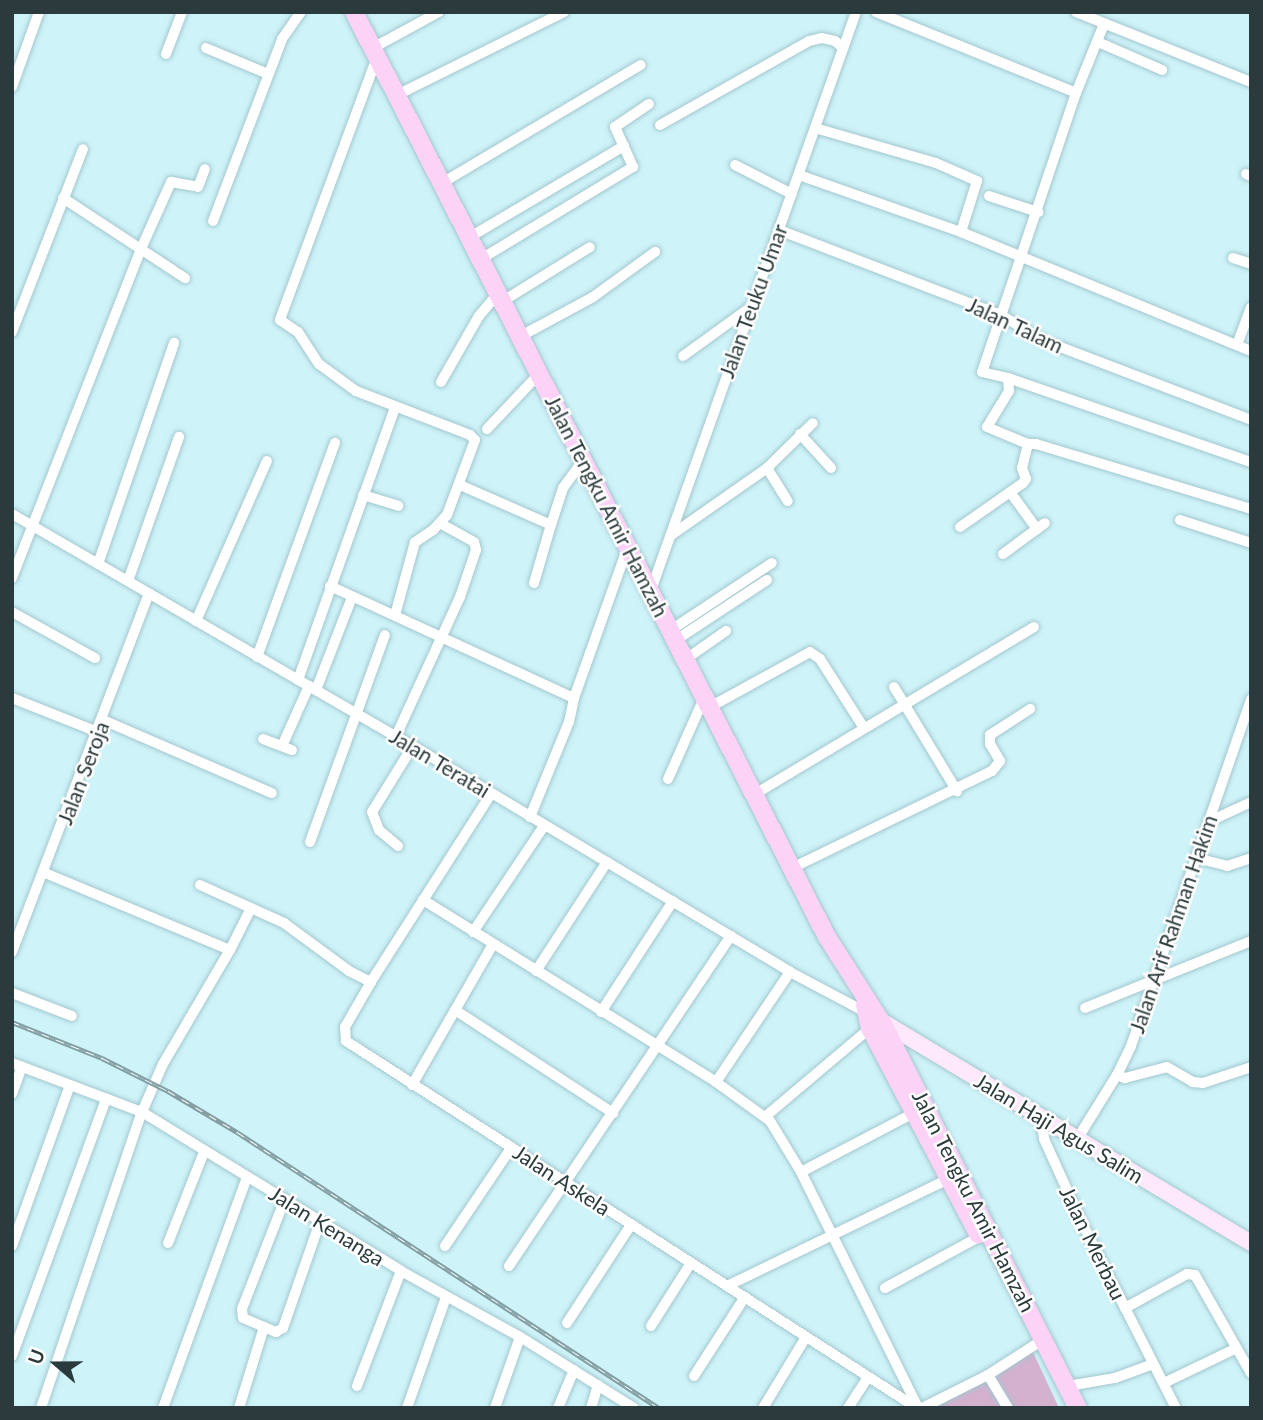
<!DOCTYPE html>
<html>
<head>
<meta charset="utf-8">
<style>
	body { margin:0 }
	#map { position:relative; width:1263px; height:1420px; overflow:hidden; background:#cef3f9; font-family:Lato,sans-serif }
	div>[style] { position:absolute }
	.green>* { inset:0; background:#d3b1cf }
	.roads { filter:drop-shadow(0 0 2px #a3c7cd) drop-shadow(0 0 2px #a3c7cd) }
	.street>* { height:10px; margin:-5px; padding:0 5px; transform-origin:5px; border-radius:5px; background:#fff }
	.secondary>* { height:16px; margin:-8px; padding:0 8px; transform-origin:8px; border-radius:8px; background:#fee8fb }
	.primary>* { height:18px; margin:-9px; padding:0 9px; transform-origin:9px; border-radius:9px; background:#fcd2f7 }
	.rail>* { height:5px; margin-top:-2.5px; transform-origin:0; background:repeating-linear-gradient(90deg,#fff 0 8px,#849fa3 0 16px); box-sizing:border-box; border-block:2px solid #849fa3 }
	span { translate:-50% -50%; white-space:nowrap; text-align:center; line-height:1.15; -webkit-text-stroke:5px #fff; paint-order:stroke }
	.street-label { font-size:21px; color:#2b3a3c }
	.frame { position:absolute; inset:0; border:14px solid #2b3a3c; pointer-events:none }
	.north { position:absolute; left:21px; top:1329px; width:70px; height:70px; -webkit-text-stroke:5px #fff; paint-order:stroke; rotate:290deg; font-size:19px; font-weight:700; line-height:28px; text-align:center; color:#2b3a3c }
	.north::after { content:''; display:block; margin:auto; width:24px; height:32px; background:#2b3a3c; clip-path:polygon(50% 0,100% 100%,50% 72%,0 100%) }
</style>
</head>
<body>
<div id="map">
	<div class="green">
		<i style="clip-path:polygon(1032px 1350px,1059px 1408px,936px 1408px)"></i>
	</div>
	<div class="roads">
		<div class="street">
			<i style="left:876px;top:12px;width:216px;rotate:22deg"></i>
			<i style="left:1076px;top:12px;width:188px;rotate:21.8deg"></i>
			<i style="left:1104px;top:24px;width:74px;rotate:112.1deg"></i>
			<i style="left:1076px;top:93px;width:294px;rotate:108.6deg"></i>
			<i style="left:982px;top:372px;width:27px;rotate:13deg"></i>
			<i style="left:1008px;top:378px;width:13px;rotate:86deg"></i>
			<i style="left:1009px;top:391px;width:42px;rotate:121.4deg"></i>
			<i style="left:987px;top:427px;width:44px;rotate:22.5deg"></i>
			<i style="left:1028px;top:444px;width:8px"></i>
			<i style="left:1036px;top:444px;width:225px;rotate:16.8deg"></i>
			<i style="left:1098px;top:42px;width:70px;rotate:23.6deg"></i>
			<i style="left:206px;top:48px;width:67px;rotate:22.8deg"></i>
			<i style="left:371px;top:49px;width:77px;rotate:-28.6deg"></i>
			<i style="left:166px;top:54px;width:45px;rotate:-69.1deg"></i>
			<i style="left:376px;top:60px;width:277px;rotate:110.3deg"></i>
			<i style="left:280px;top:320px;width:22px;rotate:34deg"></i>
			<i style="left:298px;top:332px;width:38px;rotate:57deg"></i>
			<i style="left:319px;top:364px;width:46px;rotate:36.1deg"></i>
			<i style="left:356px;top:391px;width:122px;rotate:21.1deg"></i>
			<i style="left:470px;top:435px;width:7px;rotate:45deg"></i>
			<i style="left:475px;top:440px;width:80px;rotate:110.5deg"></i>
			<i style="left:447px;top:515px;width:21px;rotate:133deg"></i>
			<i style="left:433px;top:530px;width:22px;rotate:146deg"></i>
			<i style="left:415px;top:542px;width:76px;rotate:105.3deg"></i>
			<i style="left:12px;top:87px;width:80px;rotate:-70.2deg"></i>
			<i style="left:397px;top:95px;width:186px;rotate:-26.4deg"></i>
			<i style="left:660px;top:125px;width:171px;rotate:-29.4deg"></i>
			<i style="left:809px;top:41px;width:13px;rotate:-13deg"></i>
			<i style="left:822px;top:38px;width:13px;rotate:13deg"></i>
			<i style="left:835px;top:41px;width:11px;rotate:41deg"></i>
			<i style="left:815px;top:128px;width:126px;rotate:16.1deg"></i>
			<i style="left:936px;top:163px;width:45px;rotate:23.7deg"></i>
			<i style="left:977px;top:181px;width:53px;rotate:107.4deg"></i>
			<i style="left:735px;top:165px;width:64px;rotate:27deg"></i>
			<i style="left:1246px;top:174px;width:5px;rotate:22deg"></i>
			<i style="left:799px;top:175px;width:172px;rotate:19.4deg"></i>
			<i style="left:961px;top:232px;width:313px;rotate:22.3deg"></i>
			<i style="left:442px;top:183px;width:231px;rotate:-30.7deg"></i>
			<i style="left:989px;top:196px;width:52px;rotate:18.1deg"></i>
			<i style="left:63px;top:198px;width:146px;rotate:33.3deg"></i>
			<i style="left:213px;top:221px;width:195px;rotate:-69.2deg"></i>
			<i style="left:282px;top:39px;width:33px;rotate:-55deg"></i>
			<i style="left:779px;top:230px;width:238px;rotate:21deg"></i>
			<i style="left:1001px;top:315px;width:48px;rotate:31.4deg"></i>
			<i style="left:1042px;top:340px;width:224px;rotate:20.9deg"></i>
			<i style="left:470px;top:237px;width:179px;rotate:-30.6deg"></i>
			<i style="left:1233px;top:258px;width:19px;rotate:18deg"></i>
			<i style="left:481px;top:259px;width:178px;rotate:-31.2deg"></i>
			<i style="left:633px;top:167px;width:44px;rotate:-114.2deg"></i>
			<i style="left:615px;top:127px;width:41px;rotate:-34.1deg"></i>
			<i style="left:503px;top:301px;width:102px;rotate:-31.8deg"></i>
			<i style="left:12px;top:332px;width:196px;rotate:-68.8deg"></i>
			<i style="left:521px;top:336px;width:82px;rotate:-28.4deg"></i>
			<i style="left:593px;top:297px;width:77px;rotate:-36deg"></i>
			<i style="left:1237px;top:345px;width:40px;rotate:-69.8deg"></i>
			<i style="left:683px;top:356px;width:85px;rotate:-35.9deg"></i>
			<i style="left:1008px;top:378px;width:257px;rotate:19.1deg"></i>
			<i style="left:441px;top:382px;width:76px;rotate:-60.1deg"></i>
			<i style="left:479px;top:316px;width:30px;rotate:-50deg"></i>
			<i style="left:487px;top:429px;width:77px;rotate:-46.6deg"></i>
			<i style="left:800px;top:434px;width:46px;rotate:47.6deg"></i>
			<i style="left:767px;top:468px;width:39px;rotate:58deg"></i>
			<i style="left:460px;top:485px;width:99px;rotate:23.7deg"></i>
			<i style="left:551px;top:525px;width:39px;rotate:-72deg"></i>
			<i style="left:563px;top:488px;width:36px;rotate:-54deg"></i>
			<i style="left:1010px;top:492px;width:46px;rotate:53.9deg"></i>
			<i style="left:363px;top:495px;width:37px;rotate:17deg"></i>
			<i style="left:12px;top:514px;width:463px;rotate:30.1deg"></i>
			<i style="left:413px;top:746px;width:440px;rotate:30.9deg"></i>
			<i style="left:790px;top:972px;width:87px;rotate:28deg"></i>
			<i style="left:1180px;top:520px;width:75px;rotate:17.9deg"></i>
			<i style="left:960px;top:527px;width:77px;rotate:-34.9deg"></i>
			<i style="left:1023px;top:483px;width:5px;rotate:-53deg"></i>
			<i style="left:1026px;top:479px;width:12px;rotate:-110deg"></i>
			<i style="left:1022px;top:468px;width:25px;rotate:-76deg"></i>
			<i style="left:670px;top:536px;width:118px;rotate:-35deg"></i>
			<i style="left:767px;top:468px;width:64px;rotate:-44.4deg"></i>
			<i style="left:1003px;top:554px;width:52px;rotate:-36.4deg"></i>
			<i style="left:98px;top:564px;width:234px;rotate:-71deg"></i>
			<i style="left:12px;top:578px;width:351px;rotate:-68.6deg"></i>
			<i style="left:140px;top:251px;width:76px;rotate:-65.8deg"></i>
			<i style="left:171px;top:182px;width:27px;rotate:10deg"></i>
			<i style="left:198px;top:187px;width:19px;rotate:-69deg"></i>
			<i style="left:128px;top:581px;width:153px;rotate:-70.5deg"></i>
			<i style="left:534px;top:583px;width:60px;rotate:-73.7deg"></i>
			<i style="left:330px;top:586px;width:268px;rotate:24.7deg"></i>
			<i style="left:651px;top:590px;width:613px;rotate:-70.47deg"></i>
			<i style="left:12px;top:612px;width:95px;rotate:29deg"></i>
			<i style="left:196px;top:621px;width:175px;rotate:-66.1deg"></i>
			<i style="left:671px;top:630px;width:121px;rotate:-33.6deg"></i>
			<i style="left:676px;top:640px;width:109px;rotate:-33.4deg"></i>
			<i style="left:257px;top:657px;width:228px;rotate:-70deg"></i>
			<i style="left:686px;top:659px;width:49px;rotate:-35deg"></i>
			<i style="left:298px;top:680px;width:289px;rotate:-70.4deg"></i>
			<i style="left:894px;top:687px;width:122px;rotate:58.8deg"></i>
			<i style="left:316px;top:690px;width:100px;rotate:-68.8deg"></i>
			<i style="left:12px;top:698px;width:92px;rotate:21.6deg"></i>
			<i style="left:710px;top:707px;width:114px;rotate:-28.8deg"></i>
			<i style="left:810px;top:652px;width:12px;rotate:35deg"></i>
			<i style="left:820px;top:659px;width:82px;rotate:57.5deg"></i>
			<i style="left:103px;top:720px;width:184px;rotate:23.4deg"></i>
			<i style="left:396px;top:736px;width:153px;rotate:-65.3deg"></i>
			<i style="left:460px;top:597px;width:50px;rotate:-71.2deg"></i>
			<i style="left:476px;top:550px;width:8px;rotate:-104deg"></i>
			<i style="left:474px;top:542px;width:39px;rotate:-151deg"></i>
			<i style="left:263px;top:739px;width:31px;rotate:21deg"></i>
			<i style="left:282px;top:746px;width:66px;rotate:-65.8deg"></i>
			<i style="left:668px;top:779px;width:91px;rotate:-66deg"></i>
			<i style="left:491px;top:794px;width:223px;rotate:122.6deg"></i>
			<i style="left:371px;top:982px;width:52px;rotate:120deg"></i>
			<i style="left:345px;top:1027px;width:14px;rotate:86deg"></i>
			<i style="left:346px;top:1041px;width:679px;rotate:32.73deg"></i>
			<i style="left:755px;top:794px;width:325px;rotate:-30.9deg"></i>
			<i style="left:530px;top:817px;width:103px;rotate:-67.7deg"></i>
			<i style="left:569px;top:722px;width:25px;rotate:-78deg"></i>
			<i style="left:574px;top:698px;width:161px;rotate:-70.4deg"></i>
			<i style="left:1208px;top:822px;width:47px;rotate:-24.9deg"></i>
			<i style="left:310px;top:842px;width:220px;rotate:-70.1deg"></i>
			<i style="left:398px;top:846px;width:25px;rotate:-140deg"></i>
			<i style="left:379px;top:830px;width:19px;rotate:-111deg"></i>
			<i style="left:372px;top:812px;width:78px;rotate:-58.2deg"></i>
			<i style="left:1196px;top:858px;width:32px;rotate:14deg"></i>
			<i style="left:1227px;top:866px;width:25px;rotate:-18deg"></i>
			<i style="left:792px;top:868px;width:222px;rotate:-25.9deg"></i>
			<i style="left:992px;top:771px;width:13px;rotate:-51deg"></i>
			<i style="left:1000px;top:761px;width:20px;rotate:-120deg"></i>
			<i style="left:990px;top:744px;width:9px;rotate:-90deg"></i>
			<i style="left:990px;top:735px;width:48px;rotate:-33deg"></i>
			<i style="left:45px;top:873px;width:200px;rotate:22.6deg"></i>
			<i style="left:200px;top:885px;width:92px;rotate:24.3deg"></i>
			<i style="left:284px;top:923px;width:81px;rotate:36.4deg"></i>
			<i style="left:349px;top:971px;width:25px;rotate:27deg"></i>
			<i style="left:423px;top:900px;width:345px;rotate:31.8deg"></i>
			<i style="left:716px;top:1082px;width:67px;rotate:35.8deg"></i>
			<i style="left:770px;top:1121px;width:60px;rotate:58.7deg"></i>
			<i style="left:801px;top:1172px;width:263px;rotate:63.6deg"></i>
			<i style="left:473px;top:932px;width:128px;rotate:-56.2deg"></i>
			<i style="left:12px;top:952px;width:384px;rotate:-69.1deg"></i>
			<i style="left:536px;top:971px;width:130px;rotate:-56.9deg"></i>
			<i style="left:12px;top:993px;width:64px;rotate:21deg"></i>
			<i style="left:1085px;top:1008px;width:179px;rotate:-22deg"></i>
			<i style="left:455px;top:1010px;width:189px;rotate:33.1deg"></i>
			<i style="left:601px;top:1012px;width:132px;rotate:-57deg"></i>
			<i style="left:12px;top:1063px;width:139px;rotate:20.7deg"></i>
			<i style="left:142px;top:1112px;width:304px;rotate:31.5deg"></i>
			<i style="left:401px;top:1271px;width:136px;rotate:29deg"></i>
			<i style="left:520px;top:1337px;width:134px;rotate:31.9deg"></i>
			<i style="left:1117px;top:1075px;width:9px;rotate:21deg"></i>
			<i style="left:1125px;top:1078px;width:43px;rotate:-14.7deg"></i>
			<i style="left:1167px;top:1067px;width:30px;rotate:30deg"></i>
			<i style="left:1193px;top:1082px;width:10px;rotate:6deg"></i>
			<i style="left:1203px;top:1083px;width:51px;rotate:-18.4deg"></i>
			<i style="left:716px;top:1082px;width:133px;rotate:-56.1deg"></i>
			<i style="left:412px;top:1085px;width:163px;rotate:-60.1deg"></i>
			<i style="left:12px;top:1094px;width:29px;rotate:-70deg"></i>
			<i style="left:766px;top:1116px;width:136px;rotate:-40.2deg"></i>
			<i style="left:1041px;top:1119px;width:20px;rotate:81deg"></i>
			<i style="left:1044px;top:1139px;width:94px;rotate:65.6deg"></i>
			<i style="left:1083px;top:1225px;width:205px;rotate:63.1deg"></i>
			<i style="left:1076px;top:1141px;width:78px;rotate:-58.2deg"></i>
			<i style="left:1117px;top:1075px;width:32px;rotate:-64deg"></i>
			<i style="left:1131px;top:1046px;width:367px;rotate:-70.9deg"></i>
			<i style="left:801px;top:1172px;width:127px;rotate:-27.6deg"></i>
			<i style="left:285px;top:1199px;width:118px;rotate:111.4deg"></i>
			<i style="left:242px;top:1309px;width:9px;rotate:84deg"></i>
			<i style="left:243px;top:1318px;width:36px;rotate:23deg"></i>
			<i style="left:276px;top:1332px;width:8px;rotate:-30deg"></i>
			<i style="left:283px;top:1328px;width:112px;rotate:-70.8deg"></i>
			<i style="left:168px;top:1243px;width:98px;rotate:-68.4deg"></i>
			<i style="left:12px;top:1246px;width:171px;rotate:-70.2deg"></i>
			<i style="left:445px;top:1246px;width:118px;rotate:-56deg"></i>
			<i style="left:509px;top:1266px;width:398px;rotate:-56.1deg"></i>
			<i style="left:727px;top:1286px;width:246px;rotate:-25.8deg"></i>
			<i style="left:885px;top:1288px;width:107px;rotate:-28.5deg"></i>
			<i style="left:1125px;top:1308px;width:71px;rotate:-28.7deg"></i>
			<i style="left:1187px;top:1274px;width:8px;rotate:7deg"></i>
			<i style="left:1195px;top:1275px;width:113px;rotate:60.3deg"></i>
			<i style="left:567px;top:1323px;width:117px;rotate:-56.9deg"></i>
			<i style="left:651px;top:1326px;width:75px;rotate:-57.6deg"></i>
			<i style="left:12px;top:1356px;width:274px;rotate:-69.9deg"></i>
			<i style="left:988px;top:1375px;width:39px;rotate:59deg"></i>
			<i style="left:694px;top:1376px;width:94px;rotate:-57.2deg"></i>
			<i style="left:1164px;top:1383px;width:79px;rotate:-25.6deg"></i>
			<i style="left:357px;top:1386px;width:123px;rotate:-69.1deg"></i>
			<i style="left:1068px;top:1386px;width:48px;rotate:-9.7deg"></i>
			<i style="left:1115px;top:1378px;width:40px;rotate:-20.2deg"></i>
			<i style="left:41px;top:1408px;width:313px;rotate:-71.2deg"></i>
			<i style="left:142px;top:1112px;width:52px;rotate:-66.4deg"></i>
			<i style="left:163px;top:1064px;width:132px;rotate:-59.6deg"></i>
			<i style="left:230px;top:950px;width:47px;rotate:-63.4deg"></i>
			<i style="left:163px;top:1408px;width:246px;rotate:-70deg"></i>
			<i style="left:239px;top:1408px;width:85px;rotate:-72.8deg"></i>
			<i style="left:407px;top:1408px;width:118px;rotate:-70.6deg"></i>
			<i style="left:495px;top:1408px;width:75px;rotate:-70.6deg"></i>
			<i style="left:558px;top:1408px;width:41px;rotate:-67.2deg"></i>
			<i style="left:591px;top:1408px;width:24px;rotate:-73deg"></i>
			<i style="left:763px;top:1408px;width:83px;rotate:-58.8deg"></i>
			<i style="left:848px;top:1408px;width:37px;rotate:-57deg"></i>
			<i style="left:922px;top:1408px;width:74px;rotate:-26.6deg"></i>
			<i style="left:988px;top:1375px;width:67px;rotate:-32.7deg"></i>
		</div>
		<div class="secondary">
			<i style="left:878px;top:1019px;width:435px;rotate:31deg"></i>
		</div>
		<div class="primary">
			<i style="left:354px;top:12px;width:1039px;rotate:62.92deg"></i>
			<i style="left:827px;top:937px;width:106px;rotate:57.4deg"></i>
			<i style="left:884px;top:1026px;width:428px;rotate:63.1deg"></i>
			<i style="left:865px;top:1005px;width:24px;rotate:78deg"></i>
			<i style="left:870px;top:1028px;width:233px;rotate:62.3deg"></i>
		</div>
	</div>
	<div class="rail">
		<i style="left:12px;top:1022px;width:97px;rotate:21.8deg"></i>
		<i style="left:102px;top:1058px;width:74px;rotate:26.6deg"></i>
		<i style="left:168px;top:1091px;width:80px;rotate:30.7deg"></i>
		<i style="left:237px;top:1132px;width:504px;rotate:33.19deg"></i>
	</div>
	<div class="street-label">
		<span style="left:753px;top:301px;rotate:-70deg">Jalan Teuku Umar</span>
		<span style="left:1015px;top:325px;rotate:25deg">Jalan Talam</span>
		<span style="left:607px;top:506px;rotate:63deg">Jalan Tengku Amir Hamzah</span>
		<span style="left:440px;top:763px;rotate:31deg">Jalan Teratai</span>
		<span style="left:83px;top:773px;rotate:-69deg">Jalan Seroja</span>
		<span style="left:1173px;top:924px;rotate:-71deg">Jalan Arif Rahman Hakim</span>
		<span style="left:1059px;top:1128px;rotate:31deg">Jalan Haji Agus Salim</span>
		<span style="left:562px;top:1180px;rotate:33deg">Jalan Askela</span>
		<span style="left:974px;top:1201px;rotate:63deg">Jalan Tengku Amir Hamzah</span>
		<span style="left:327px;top:1226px;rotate:32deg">Jalan Kenanga</span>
		<span style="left:1093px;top:1243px;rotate:64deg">Jalan Merbau</span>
	</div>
	<div class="frame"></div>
	<div class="north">U</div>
</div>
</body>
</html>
